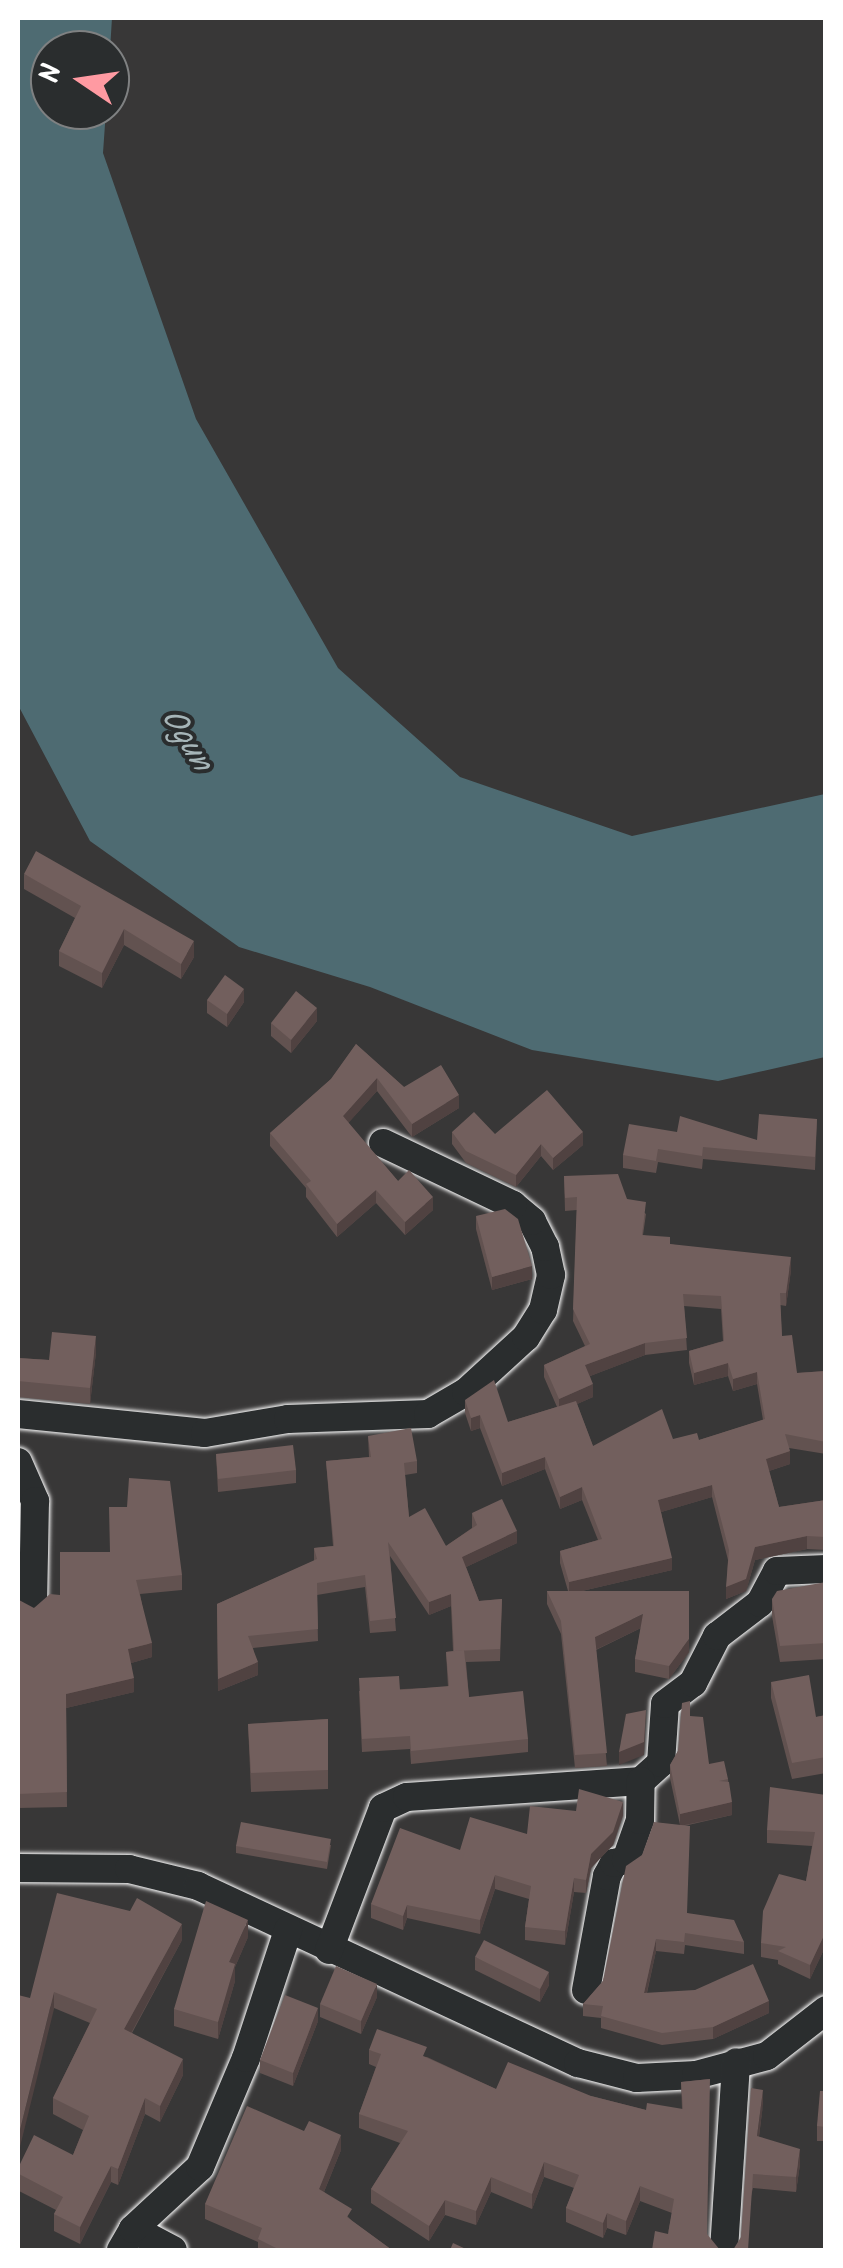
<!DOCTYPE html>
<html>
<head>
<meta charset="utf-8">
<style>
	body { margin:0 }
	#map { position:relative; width:843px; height:2268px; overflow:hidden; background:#383737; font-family:Kalam,sans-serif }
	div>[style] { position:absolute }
	.water>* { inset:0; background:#4e6b72 }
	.roads { filter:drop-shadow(0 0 2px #fff) drop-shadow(0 0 2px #fff) }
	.street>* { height:28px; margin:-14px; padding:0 14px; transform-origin:14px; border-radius:14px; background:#2a2d2e }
	.wall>* { inset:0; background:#625250 }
	.shaded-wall>* { inset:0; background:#504241 }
	.building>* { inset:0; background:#725f5d }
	span { translate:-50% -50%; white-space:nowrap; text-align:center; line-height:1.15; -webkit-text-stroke:8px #2a2d2e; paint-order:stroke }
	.water-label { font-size:32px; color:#a6b5b8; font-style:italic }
	.frame { position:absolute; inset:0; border:20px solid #fff; pointer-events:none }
	.north { position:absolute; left:30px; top:30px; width:100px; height:100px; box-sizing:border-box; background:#2a2d2e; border:2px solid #7f8182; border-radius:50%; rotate:283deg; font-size:28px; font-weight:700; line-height:40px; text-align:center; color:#fff }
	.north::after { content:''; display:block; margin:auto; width:35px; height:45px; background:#ff9aa2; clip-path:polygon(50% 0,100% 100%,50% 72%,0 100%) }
</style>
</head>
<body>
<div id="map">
	<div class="water">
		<i style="clip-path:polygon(18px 18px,112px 18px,110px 50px,50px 50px,50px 110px,106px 110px,103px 153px,196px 419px,338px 668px,460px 777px,632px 836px,825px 794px,825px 1057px,718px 1081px,532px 1050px,370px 987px,239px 947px,90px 841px,18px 705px)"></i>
	</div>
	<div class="roads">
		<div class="street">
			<i style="left:18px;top:1414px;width:188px;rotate:5.8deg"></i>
			<i style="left:205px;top:1433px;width:84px;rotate:-9.6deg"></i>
			<i style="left:288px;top:1419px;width:140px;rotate:-2deg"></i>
			<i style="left:428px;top:1414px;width:44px;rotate:-30.1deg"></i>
			<i style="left:466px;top:1392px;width:81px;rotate:-42.5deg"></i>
			<i style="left:526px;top:1337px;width:32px;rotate:-58deg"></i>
			<i style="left:543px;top:1310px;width:36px;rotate:-77deg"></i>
			<i style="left:551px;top:1275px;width:29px;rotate:-102deg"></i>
			<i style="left:545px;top:1247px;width:29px;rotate:-117deg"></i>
			<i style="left:532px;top:1221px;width:25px;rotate:-140deg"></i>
			<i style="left:513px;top:1205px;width:144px;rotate:-154.5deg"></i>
			<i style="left:18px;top:1462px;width:43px;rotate:66.4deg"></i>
			<i style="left:35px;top:1501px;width:104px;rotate:91.1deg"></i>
			<i style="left:18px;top:1868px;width:111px;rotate:0.5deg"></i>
			<i style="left:129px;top:1869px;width:71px;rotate:13.8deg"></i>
			<i style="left:198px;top:1886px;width:419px;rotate:25deg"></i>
			<i style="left:578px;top:2063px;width:61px;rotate:14.3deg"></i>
			<i style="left:637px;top:2078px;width:59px;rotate:-2.9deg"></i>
			<i style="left:696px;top:2075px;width:73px;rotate:-15deg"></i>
			<i style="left:767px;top:2056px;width:75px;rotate:-37.9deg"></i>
			<i style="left:329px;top:1950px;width:152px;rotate:-69.2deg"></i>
			<i style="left:383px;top:1808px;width:26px;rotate:-25deg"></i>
			<i style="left:407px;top:1797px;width:235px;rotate:-3.9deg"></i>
			<i style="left:641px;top:1781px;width:27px;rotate:-42deg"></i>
			<i style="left:661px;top:1763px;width:59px;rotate:-86.1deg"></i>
			<i style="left:665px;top:1704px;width:35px;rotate:-37deg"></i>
			<i style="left:693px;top:1683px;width:53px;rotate:-62.9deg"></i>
			<i style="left:717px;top:1636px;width:54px;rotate:-37.5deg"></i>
			<i style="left:760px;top:1603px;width:36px;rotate:-62deg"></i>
			<i style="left:777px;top:1571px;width:49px;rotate:-2.3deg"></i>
			<i style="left:586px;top:1990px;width:116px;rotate:-79.6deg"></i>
			<i style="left:607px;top:1876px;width:15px;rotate:-62deg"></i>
			<i style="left:614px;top:1863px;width:12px;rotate:-14deg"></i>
			<i style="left:626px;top:1860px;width:42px;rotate:-70.7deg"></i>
			<i style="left:640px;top:1820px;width:39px;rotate:-89deg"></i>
			<i style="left:133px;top:2229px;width:45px;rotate:27.7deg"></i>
			<i style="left:121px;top:2250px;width:24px;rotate:-60deg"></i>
			<i style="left:133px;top:2229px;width:91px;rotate:-42.8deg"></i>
			<i style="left:200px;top:2167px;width:118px;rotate:-67.1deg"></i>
			<i style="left:246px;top:2058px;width:135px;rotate:-71.8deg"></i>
			<i style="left:724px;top:2250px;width:188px;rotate:-86.3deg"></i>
		</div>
	</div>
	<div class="wall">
		<i style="clip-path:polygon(24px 874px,194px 957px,181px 979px,124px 945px,102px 988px,59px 966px,59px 951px,75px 918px,24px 889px)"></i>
		<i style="clip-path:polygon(207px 1000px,244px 1002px,227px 1027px,207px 1013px)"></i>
		<i style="clip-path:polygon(317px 1021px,291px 1053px,271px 1036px,271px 1023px)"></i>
		<i style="clip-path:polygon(356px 1044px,404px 1087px,459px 1108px,412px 1137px,377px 1091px,348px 1123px,398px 1181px,433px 1210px,405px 1235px,376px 1203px,337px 1237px,306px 1197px,306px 1188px,270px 1146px,270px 1133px,331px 1079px)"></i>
		<i style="clip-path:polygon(817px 1119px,815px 1170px,703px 1159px,702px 1169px,658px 1162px,656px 1173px,623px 1168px,623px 1155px,677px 1132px,757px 1140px)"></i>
		<i style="clip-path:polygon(452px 1132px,495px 1134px,583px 1145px,553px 1170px,541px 1156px,516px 1187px,466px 1163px,452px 1144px)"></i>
		<i style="clip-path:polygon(evenodd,564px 1176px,627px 1199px,646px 1214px,643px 1235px,670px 1244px,791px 1270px,786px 1306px,780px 1305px,782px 1336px,797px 1373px,826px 1371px,826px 1454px,789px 1448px,790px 1464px,769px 1471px,779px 1507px,826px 1500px,826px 1550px,807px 1549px,755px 1560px,746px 1591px,726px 1599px,728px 1560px,712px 1497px,661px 1512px,672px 1570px,582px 1591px,689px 1652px,669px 1679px,635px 1672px,635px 1659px,641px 1628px,596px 1650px,607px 1766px,575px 1768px,561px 1634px,547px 1604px,547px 1591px,568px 1591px,560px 1563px,560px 1551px,598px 1540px,582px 1500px,560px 1509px,545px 1469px,502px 1486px,480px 1428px,471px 1431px,465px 1413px,465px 1400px,508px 1422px,557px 1407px,544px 1377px,544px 1365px,585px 1346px,573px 1321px,577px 1210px,565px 1211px,564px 1176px,684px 1306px,721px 1309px,723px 1341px,689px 1351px,689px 1363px,694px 1385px,728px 1376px,733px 1391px,757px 1384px,763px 1420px,699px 1440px,673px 1439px,593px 1446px,577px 1404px,593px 1397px,590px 1376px,645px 1355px,687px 1350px,684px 1306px)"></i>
		<i style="clip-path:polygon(476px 1216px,532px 1279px,492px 1290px,476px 1229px)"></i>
		<i style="clip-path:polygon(96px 1352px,90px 1404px,18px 1397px,18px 1358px,49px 1360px)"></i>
		<i style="clip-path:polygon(368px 1436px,417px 1461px,417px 1473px,405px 1475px,409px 1517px,446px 1546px,472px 1528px,472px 1513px,517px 1543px,466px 1567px,479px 1601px,502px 1599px,500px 1661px,466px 1662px,469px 1697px,528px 1739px,528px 1752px,411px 1764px,410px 1749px,362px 1752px,359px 1691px,448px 1687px,446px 1652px,453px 1651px,451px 1606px,429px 1615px,390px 1556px,396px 1631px,370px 1633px,365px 1587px,317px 1595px,318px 1641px,253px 1648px,258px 1675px,218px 1691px,217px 1604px,314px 1561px,314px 1548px,333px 1546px,326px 1461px,369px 1457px)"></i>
		<i style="clip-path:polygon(216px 1454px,296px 1470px,296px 1483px,218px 1492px)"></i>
		<i style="clip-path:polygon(60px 1552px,182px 1575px,182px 1590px,140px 1594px,152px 1657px,131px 1663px,134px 1692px,66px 1708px,67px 1807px,18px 1808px,18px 1608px,34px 1608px,60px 1595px)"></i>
		<i style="clip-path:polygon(826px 1582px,826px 1659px,780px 1662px,772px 1616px,772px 1599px)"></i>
		<i style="clip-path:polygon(771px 1682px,816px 1717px,826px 1715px,826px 1773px,792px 1779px,771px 1698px)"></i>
		<i style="clip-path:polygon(690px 1716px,709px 1764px,728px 1779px,732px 1815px,684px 1826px,687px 1913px,744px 1942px,744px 1954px,685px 1945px,684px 1954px,656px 1951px,647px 1993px,769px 2013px,713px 2039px,662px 2045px,601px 2028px,601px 2018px,583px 2016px,583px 2004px,603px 1981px,642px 1855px,680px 1825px,670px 1778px,670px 1765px,678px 1751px)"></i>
		<i style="clip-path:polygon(328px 1719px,328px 1789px,251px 1792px,248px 1724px)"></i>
		<i style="clip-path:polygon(826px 1795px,826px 1945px,810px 1979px,778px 1964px,778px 1960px,761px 1957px,761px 1943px,806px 1881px,812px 1846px,767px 1843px,767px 1830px)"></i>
		<i style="clip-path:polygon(623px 1815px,613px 1845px,591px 1868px,586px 1893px,574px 1892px,565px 1945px,525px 1940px,525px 1927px,529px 1899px,495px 1889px,480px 1934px,407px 1918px,403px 1930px,371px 1918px,371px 1904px,460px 1850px,527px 1834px)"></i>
		<i style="clip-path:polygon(331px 1845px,327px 1869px,236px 1853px,236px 1846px)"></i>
		<i style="clip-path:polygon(248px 1937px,235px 1967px,235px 1981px,218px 2039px,174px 2026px,174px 2009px)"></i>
		<i style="clip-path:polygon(182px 1940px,132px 2033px,183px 2075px,160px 2122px,145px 2114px,118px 2185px,111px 2182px,80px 2244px,54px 2231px,54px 2214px,56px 2210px,19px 2191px,18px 2163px,20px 2164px,73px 2155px,83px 2130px,53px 2114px,53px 2098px,90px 2023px,30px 1998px)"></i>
		<i style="clip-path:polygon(475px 1957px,549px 1985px,540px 2002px,475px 1970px)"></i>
		<i style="clip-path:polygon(377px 1997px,361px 2034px,320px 2017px,320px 2004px)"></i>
		<i style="clip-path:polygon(318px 2021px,293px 2086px,260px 2073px,260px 2060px)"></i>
		<i style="clip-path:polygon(369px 2050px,427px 2057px,496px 2089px,591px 2096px,646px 2110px,682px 2109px,681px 2082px,710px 2079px,668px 2234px,672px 2213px,640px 2201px,626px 2235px,607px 2228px,603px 2238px,566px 2222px,566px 2208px,574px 2188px,544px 2177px,532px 2209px,491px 2192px,476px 2225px,445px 2215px,429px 2241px,371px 2203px,371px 2189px,400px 2143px,359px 2128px,359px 2114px,376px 2067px,369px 2064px)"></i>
		<i style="clip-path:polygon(826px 2091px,826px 2141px,817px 2141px,817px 2126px)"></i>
		<i style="clip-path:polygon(763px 2104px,759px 2137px,800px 2164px,796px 2192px,753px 2188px,741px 2237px)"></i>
		<i style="clip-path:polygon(341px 2150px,324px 2192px,352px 2221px,392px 2250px,258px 2250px,258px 2242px,205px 2219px,205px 2204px)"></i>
	</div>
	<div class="shaded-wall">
		<i style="clip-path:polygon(124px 929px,124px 945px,102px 988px,102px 973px)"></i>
		<i style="clip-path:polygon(194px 941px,194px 957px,181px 979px,181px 964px)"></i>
		<i style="clip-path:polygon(244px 989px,244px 1002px,227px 1027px,227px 1014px)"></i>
		<i style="clip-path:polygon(317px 1008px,317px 1021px,291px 1053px,291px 1040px)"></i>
		<i style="clip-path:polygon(377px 1078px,377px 1091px,343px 1129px,343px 1116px)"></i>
		<i style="clip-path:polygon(459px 1095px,459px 1108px,412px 1137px,412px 1124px)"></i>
		<i style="clip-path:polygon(583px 1132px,583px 1145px,553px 1170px,553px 1158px)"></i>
		<i style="clip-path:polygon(541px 1144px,541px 1156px,516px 1187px,516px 1175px)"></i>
		<i style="clip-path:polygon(376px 1190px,376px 1203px,337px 1237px,337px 1224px)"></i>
		<i style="clip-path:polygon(433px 1197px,433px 1210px,405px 1235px,405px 1222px)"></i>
		<i style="clip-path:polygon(791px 1257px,791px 1270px,786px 1306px,786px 1293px)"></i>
		<i style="clip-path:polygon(532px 1266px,532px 1279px,492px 1290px,492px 1277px)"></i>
		<i style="clip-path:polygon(96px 1336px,96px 1352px,90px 1404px,90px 1388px)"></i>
		<i style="clip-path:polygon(645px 1343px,645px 1355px,585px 1378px,585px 1365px)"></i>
		<i style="clip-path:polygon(728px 1363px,728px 1376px,694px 1385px,694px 1373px)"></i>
		<i style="clip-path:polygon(757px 1372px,757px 1384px,733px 1391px,733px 1379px)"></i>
		<i style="clip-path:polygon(593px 1384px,593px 1397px,559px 1412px,559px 1399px)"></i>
		<i style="clip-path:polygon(480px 1415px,480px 1428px,471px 1431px,471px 1418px)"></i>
		<i style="clip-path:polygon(790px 1451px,790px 1464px,766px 1472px,766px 1459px)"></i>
		<i style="clip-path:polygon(545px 1457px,545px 1469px,502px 1486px,502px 1473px)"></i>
		<i style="clip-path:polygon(712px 1485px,712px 1497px,658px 1513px,658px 1500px)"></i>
		<i style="clip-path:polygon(582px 1487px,582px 1500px,560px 1509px,560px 1497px)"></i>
		<i style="clip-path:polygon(517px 1531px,517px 1543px,462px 1569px,462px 1557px)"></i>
		<i style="clip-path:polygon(807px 1536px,807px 1549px,755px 1560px,746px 1591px,726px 1599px,726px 1587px,755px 1547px)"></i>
		<i style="clip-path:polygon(672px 1558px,672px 1570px,569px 1594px,569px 1582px)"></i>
		<i style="clip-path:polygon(451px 1594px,451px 1606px,429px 1615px,429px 1602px)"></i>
		<i style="clip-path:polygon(643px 1614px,643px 1627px,595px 1650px,595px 1637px)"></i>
		<i style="clip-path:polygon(689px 1639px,689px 1652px,669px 1679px,669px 1666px)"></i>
		<i style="clip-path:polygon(152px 1643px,152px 1657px,128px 1664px,128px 1649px)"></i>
		<i style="clip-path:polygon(258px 1662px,258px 1675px,218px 1691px,218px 1679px)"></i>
		<i style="clip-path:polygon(134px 1678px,134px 1692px,66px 1708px,66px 1694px)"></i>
		<i style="clip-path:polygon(646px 1710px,644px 1755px,619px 1765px,619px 1752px)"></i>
		<i style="clip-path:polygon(623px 1802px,623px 1815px,613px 1845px,591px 1868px,586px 1893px,586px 1880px,591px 1854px)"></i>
		<i style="clip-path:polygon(732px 1802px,732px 1815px,680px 1826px,680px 1814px)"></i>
		<i style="clip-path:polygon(495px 1875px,495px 1889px,480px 1934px,480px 1920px)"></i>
		<i style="clip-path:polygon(574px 1878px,574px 1892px,565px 1945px,565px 1931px)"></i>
		<i style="clip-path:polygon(407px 1905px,407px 1918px,403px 1930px,403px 1916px)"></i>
		<i style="clip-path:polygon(248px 1920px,248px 1937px,235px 1967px,235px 1981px,218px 2039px,218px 2022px,229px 1962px)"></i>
		<i style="clip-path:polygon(182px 1924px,182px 1940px,124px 2046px,124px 2029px)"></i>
		<i style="clip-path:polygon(826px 1931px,826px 1945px,810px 1979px,810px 1965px)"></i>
		<i style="clip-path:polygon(656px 1939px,656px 1951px,644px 2005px,644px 1993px)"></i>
		<i style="clip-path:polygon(549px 1972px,549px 1985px,540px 2002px,540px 1989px)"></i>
		<i style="clip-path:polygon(377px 1984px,377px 1997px,361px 2034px,361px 2021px)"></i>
		<i style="clip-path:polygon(54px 1992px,54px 2009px,18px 2155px,18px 2138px)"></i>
		<i style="clip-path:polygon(769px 2001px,769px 2013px,713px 2039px,713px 2027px)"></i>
		<i style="clip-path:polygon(318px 2008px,318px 2021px,293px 2086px,293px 2073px)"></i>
		<i style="clip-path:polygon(183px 2059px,183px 2075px,160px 2122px,160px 2106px)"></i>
		<i style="clip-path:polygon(763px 2090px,763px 2104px,757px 2151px,757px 2136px)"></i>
		<i style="clip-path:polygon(145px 2098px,145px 2114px,118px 2185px,118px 2169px)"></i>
		<i style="clip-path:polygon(341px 2135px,341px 2150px,319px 2204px,319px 2189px)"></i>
		<i style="clip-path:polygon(800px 2149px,800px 2164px,796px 2192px,796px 2177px)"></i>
		<i style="clip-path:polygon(544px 2162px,544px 2177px,532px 2209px,532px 2194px)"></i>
		<i style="clip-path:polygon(111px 2166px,111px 2182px,80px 2244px,80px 2227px)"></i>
		<i style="clip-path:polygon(491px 2177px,491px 2192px,476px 2225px,476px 2211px)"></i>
		<i style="clip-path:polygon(640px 2186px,640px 2201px,626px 2235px,626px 2221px)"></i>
		<i style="clip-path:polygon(445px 2200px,445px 2215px,429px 2241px,429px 2226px)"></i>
		<i style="clip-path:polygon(607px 2213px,607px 2228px,603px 2238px,603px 2223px)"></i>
	</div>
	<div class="building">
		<i style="clip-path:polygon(36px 851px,194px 941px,181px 964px,124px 929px,102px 973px,59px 951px,81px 906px,24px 874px)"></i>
		<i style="clip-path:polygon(225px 975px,244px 989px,227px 1014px,207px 1000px)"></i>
		<i style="clip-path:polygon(296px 991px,317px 1008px,291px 1040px,271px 1023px)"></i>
		<i style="clip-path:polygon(356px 1044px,404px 1087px,441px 1065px,459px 1095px,412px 1124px,377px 1078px,343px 1116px,398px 1181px,409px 1170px,433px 1197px,405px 1222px,376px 1190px,337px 1224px,306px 1184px,311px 1181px,270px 1133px,331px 1079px)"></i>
		<i style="clip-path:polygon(547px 1090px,583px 1132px,553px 1158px,541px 1144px,516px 1175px,466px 1151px,452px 1132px,474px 1112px,495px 1134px)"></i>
		<i style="clip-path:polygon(759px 1114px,817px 1119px,815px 1157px,703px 1147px,702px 1156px,658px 1149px,656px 1161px,623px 1155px,629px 1124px,677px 1132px,680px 1116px,757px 1140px)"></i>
		<i style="clip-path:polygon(618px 1174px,627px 1199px,646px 1202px,642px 1235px,670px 1237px,670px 1244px,791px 1257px,786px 1293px,780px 1293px,782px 1336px,792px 1335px,797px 1373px,826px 1371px,826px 1442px,785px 1434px,790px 1451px,766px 1459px,779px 1507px,826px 1500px,826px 1537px,807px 1536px,755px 1547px,746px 1579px,726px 1587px,729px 1550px,712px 1485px,658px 1500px,672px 1558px,569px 1582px,560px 1551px,602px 1539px,582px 1487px,560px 1497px,545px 1457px,502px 1473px,480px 1415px,471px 1418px,465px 1400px,494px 1380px,508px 1422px,576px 1401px,593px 1446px,662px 1409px,673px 1439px,697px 1433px,699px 1440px,765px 1419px,757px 1372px,733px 1379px,728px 1363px,694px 1373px,689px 1351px,724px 1341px,721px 1296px,683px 1294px,687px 1338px,645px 1343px,585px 1365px,593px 1384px,559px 1399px,544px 1365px,590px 1344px,573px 1309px,577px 1197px,565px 1198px,564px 1176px)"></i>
		<i style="clip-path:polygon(505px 1209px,518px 1219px,532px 1266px,492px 1277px,476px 1216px)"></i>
		<i style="clip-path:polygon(52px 1332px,96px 1336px,90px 1388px,18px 1381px,18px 1358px,49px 1360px)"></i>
		<i style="clip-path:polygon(411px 1428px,417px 1461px,404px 1463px,409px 1517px,425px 1508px,446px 1546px,477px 1525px,472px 1513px,502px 1499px,517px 1531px,462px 1557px,479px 1601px,502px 1599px,500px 1649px,454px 1651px,451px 1594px,429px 1602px,388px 1542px,396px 1618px,370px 1621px,365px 1575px,317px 1583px,318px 1629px,248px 1636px,258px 1662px,218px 1679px,217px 1604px,317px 1559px,314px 1548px,334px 1546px,326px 1461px,371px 1457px,368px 1436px)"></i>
		<i style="clip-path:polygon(293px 1445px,296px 1470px,218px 1479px,216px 1454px)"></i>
		<i style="clip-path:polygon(129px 1478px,170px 1481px,182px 1575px,136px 1580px,152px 1643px,128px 1649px,134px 1678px,66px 1694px,67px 1792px,18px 1794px,18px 1608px,19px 1600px,34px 1608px,50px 1594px,60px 1595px,60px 1552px,110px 1552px,109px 1507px,127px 1507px)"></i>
		<i style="clip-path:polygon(826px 1582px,826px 1643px,780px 1646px,772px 1599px,777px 1591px)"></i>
		<i style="clip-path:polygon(547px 1591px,689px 1591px,689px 1639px,669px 1666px,635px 1659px,643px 1614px,595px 1637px,607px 1753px,575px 1755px,561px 1621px)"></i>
		<i style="clip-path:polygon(464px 1650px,469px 1697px,523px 1691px,528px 1739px,411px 1751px,410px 1736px,362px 1739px,359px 1678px,399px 1676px,400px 1690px,449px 1686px,446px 1652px)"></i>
		<i style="clip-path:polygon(809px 1675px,816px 1717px,826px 1715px,826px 1757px,792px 1763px,771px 1682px)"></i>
		<i style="clip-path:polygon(690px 1701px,690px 1716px,703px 1717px,709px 1764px,724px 1761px,728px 1779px,719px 1781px,729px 1782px,732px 1802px,680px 1814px,670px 1765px,678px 1751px,682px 1703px)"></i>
		<i style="clip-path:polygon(646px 1710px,644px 1742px,619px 1752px,626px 1714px)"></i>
		<i style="clip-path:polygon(328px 1719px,328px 1770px,251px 1773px,248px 1724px)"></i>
		<i style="clip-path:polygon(770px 1787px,826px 1795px,826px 1931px,810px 1965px,778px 1951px,786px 1947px,761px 1943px,763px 1911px,779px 1874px,806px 1881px,815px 1832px,767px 1830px)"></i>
		<i style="clip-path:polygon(579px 1789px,623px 1802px,613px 1832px,591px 1854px,586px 1880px,574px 1878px,565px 1931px,525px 1927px,531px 1886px,495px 1875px,480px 1920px,407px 1905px,403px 1916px,371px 1904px,400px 1828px,460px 1850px,470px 1817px,527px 1834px,530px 1806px,576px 1811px)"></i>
		<i style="clip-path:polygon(241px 1822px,331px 1839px,327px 1862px,236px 1846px)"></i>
		<i style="clip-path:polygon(654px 1822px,690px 1826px,687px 1913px,734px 1920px,744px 1942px,685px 1933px,684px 1942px,656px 1939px,644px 1993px,695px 1990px,753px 1964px,769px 2001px,713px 2027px,662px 2033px,601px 2016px,603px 2006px,583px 2004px,603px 1981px,626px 1866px,642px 1855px)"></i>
		<i style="clip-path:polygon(57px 1893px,130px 1911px,137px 1898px,182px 1924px,124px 2029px,183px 2059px,160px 2106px,145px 2098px,118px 2169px,111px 2166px,80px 2227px,54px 2214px,63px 2197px,19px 2174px,18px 2177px,18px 2163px,20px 2164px,34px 2135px,73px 2155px,89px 2116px,53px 2098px,97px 2009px,54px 1992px,18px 2138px,18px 1995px,30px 1998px)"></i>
		<i style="clip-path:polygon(206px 1901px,248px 1920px,229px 1962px,235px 1964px,218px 2022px,174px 2009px)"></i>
		<i style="clip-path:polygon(484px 1940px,549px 1972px,540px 1989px,475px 1957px)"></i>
		<i style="clip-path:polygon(336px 1966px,377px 1984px,361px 2021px,320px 2004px)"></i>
		<i style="clip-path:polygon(285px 1995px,318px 2008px,293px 2073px,260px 2060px)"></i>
		<i style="clip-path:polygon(377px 2029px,427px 2047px,423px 2056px,496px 2089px,508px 2062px,591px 2096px,646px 2110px,647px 2103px,683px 2109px,681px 2082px,710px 2079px,707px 2234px,720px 2250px,652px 2250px,655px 2231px,668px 2234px,674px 2199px,640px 2186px,626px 2221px,607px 2213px,603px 2223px,566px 2208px,579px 2175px,544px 2162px,532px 2194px,491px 2177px,476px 2211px,445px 2200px,429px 2226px,371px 2189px,408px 2131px,359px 2114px,381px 2054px,369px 2050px)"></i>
		<i style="clip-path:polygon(751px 2088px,763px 2090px,757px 2136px,800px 2149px,796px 2177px,753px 2174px,748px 2250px,733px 2250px,741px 2237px)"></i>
		<i style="clip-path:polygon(820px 2091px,826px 2091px,826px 2127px,817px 2126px)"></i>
		<i style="clip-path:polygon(247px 2106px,304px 2131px,309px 2121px,341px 2135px,319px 2189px,352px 2209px,347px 2217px,392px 2250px,280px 2250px,258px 2239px,262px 2228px,205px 2204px)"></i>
		<i style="clip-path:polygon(453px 2243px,468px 2250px,450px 2250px)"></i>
	</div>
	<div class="water-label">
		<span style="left:185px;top:741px;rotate:58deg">Ogun</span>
	</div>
	<div class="frame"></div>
	<div class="north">N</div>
</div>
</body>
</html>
